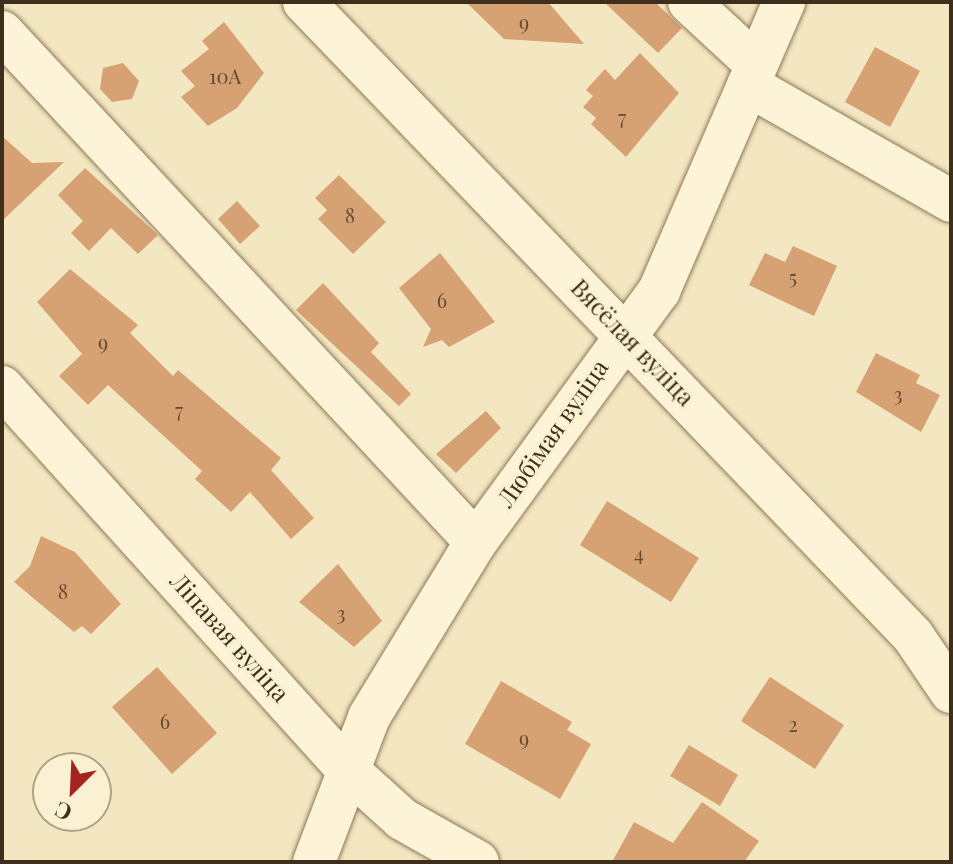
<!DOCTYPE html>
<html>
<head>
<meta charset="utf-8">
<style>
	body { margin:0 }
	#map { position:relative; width:953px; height:864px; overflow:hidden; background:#f3e7c2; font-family:"Playfair Display",serif }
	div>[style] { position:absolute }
	.building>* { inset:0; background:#d6a173 }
	.roads { filter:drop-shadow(0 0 2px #907856) drop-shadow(0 0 2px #907856) }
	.minor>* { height:42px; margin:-21px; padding:0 21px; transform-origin:21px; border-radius:21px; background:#fdf3d6 }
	span { translate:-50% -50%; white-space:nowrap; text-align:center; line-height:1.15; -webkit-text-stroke:6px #faf0d2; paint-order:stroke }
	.number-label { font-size:20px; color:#644b32 }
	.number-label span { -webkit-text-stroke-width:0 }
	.street-label { font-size:24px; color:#3e2e1c }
	.frame { position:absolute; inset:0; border:4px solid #3e2e1c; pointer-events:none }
	.north { position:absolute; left:32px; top:752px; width:80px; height:80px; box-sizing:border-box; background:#faf0d2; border:2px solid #afa289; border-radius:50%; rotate:204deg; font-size:22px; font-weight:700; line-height:32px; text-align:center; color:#3e2e1c }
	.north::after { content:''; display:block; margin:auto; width:28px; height:36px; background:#a6241f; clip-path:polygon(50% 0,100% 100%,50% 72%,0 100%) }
</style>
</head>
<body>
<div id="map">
	<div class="building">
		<i style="clip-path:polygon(466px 2px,548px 2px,584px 44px,504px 39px)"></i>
		<i style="clip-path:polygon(604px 2px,655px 2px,682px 28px,658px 53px)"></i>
		<i style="clip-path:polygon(224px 22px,264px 73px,237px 108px,208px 126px,181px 97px,195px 86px,181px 71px,209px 49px,202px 41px)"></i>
		<i style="clip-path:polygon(875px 47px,920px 71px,890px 127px,845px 102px)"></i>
		<i style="clip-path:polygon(640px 53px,679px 93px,626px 157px,591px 124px,596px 118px,583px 107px,593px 96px,586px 90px,605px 69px,615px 80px)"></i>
		<i style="clip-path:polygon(123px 63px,139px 81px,132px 99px,112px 102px,100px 89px,103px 68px)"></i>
		<i style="clip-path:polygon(2px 136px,32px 163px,64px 162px,2px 221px)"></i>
		<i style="clip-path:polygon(85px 168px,158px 235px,138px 254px,111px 228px,89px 251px,71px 233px,83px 221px,58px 195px)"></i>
		<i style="clip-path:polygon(339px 175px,386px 222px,353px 254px,318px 219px,327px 210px,315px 198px)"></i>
		<i style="clip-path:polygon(237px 201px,260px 226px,240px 244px,218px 219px)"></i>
		<i style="clip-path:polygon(793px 246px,837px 266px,814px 316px,749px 285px,765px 253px,785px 262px)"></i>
		<i style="clip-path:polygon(440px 253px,495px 322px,449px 347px,442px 340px,423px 347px,431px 329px,399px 288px)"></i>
		<i style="clip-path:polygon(70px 269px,138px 325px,130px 333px,173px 376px,178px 370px,281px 458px,271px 470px,314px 518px,291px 539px,250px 492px,231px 512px,195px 479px,202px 471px,108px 385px,88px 405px,59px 376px,82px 354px,37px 302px)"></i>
		<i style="clip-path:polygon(323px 283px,379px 343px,371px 352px,411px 394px,399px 406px,296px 310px)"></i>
		<i style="clip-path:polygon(876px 353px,920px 375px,916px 383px,940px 395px,921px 432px,856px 392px)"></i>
		<i style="clip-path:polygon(486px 411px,501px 428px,456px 473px,436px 454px)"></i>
		<i style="clip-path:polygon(607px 501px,699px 558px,671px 602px,580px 545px)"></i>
		<i style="clip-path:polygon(41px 536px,75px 552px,121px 604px,91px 634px,82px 626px,74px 632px,14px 582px,30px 566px)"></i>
		<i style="clip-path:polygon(338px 564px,382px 621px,354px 647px,299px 602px)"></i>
		<i style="clip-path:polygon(157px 667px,217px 733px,172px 774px,112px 707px)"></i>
		<i style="clip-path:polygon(770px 677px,844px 725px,815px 769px,741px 721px)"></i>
		<i style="clip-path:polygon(501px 681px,572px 722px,567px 730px,591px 744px,560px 799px,465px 744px)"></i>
		<i style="clip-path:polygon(689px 745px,738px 775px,720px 806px,670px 776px)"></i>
		<i style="clip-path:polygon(702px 802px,759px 841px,744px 862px,612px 862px,634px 822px,673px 843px)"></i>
	</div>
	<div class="roads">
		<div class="minor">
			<i style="left:304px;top:2px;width:879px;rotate:46.15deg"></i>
			<i style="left:913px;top:636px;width:68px;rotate:55.8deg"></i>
			<i style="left:689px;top:2px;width:91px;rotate:42.8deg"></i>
			<i style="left:2px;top:32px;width:696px;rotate:47.1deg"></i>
			<i style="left:748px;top:85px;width:234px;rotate:29.7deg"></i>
			<i style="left:2px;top:387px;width:516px;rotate:47.91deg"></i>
			<i style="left:348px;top:770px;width:73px;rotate:42.2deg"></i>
			<i style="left:402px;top:819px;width:87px;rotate:29.5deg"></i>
			<i style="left:314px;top:862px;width:155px;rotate:-69.2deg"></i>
			<i style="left:369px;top:717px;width:205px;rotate:-58.6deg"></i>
			<i style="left:476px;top:542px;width:311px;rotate:-53.9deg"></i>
			<i style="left:659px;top:291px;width:315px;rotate:-66.6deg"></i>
		</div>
	</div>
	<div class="number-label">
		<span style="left:524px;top:21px">9</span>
		<span style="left:225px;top:75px">10А</span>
		<span style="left:622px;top:116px">7</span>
		<span style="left:350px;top:214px">8</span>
		<span style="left:793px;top:276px">5</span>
		<span style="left:442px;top:299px">6</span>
		<span style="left:103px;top:341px">9</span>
		<span style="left:898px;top:393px">3</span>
		<span style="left:179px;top:409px">7</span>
		<span style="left:639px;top:552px">4</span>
		<span style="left:63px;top:590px">8</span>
		<span style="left:341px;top:612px">3</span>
		<span style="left:165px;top:720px">6</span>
		<span style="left:793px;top:723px">2</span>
		<span style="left:524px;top:737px">9</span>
	</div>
	<div class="street-label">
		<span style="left:633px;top:342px;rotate:46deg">Вясёлая вуліца</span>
		<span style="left:552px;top:433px;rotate:-55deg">Любімая вуліца</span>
		<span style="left:230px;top:637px;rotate:48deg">Ліпавая вуліца</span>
	</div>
	<div class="frame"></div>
	<div class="north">С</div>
</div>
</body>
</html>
